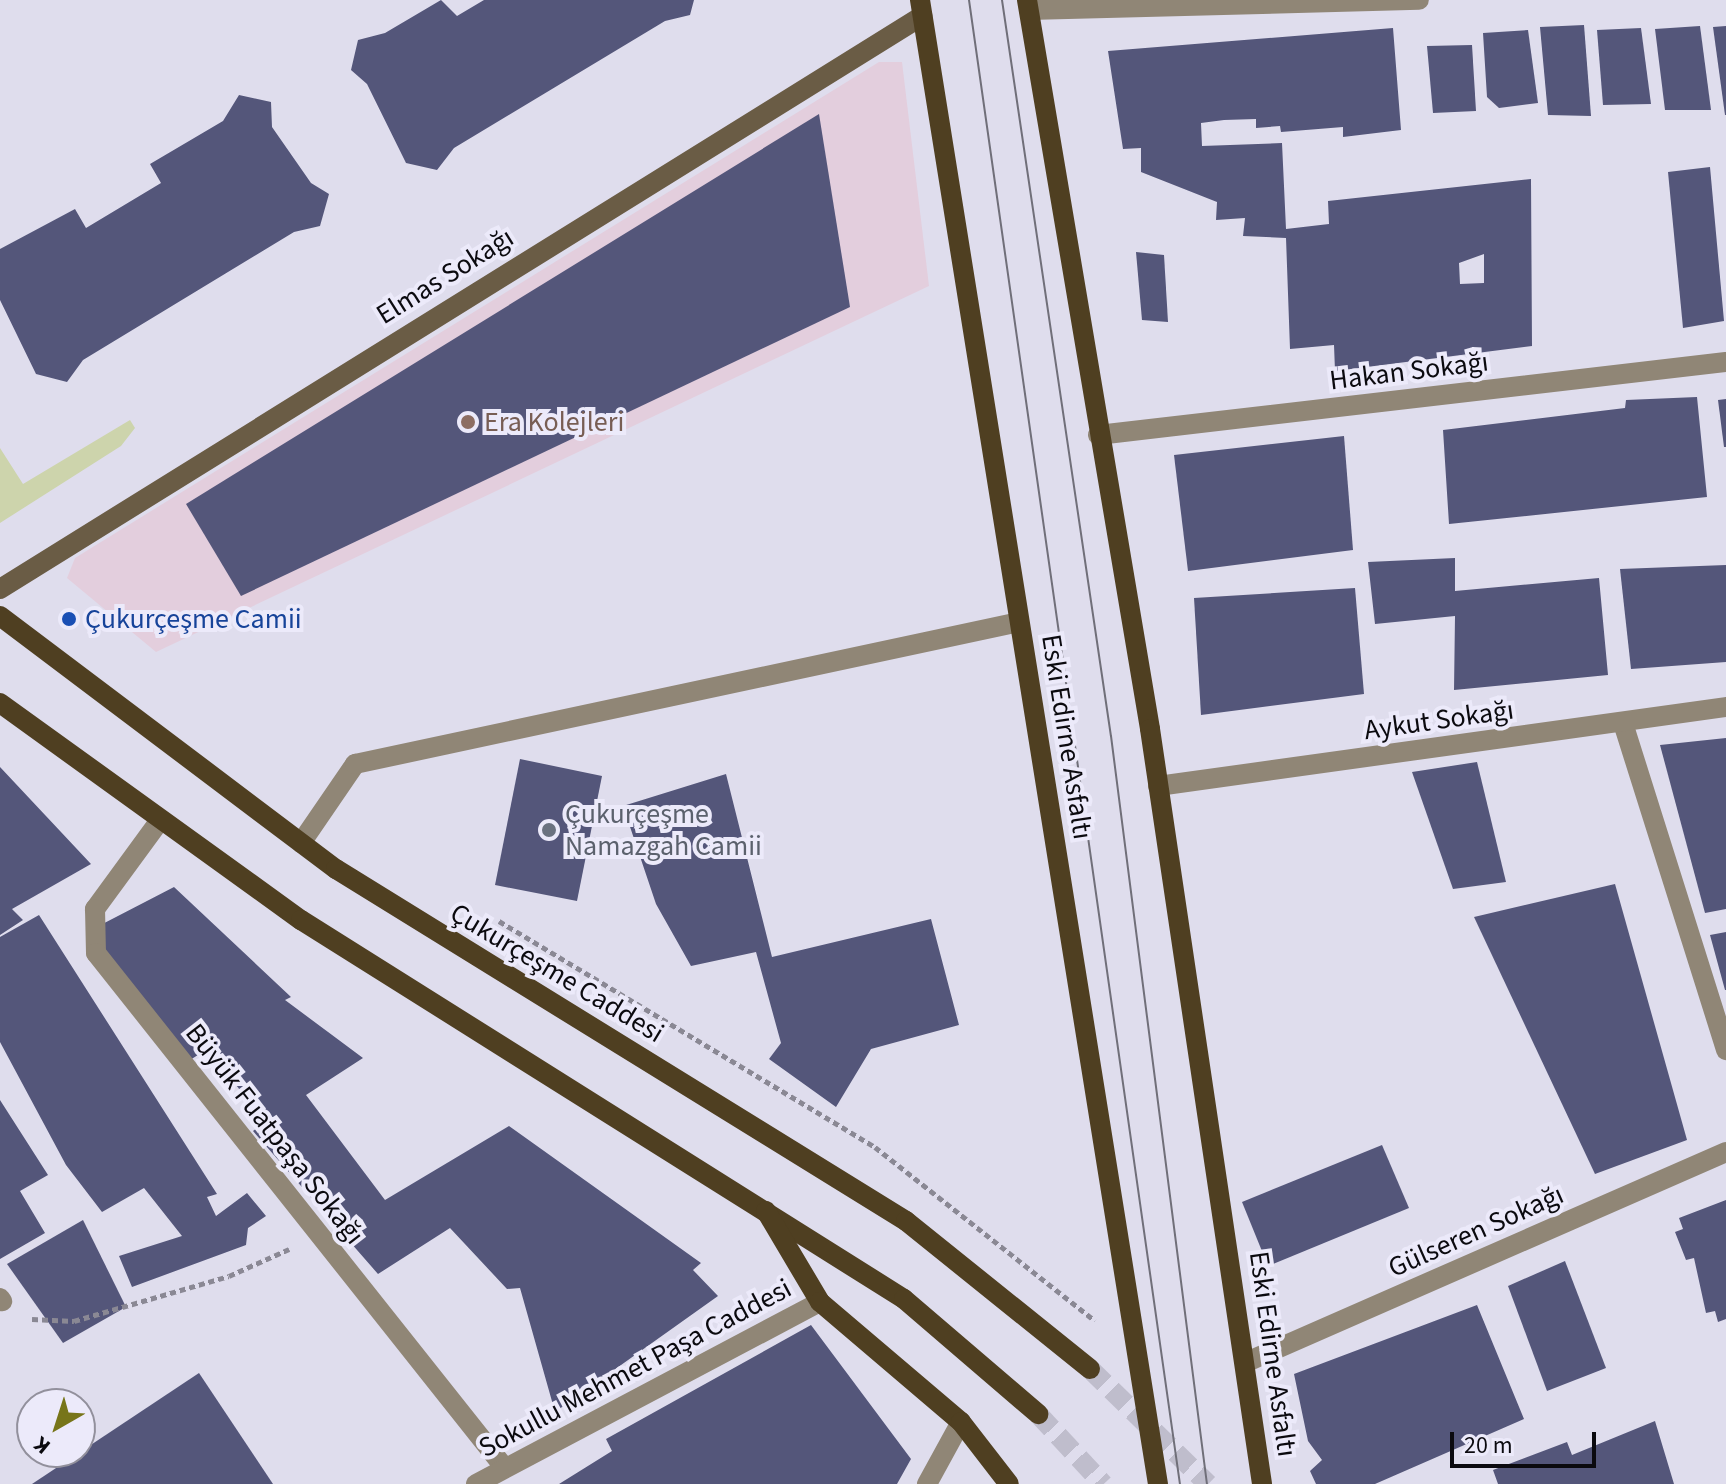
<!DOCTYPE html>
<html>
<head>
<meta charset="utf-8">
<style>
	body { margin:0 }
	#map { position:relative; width:1726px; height:1484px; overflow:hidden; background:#dfdded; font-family:"Source Sans 3",sans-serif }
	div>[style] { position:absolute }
	.education>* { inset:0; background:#e3cedd }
	.green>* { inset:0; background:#cdd4ac }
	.building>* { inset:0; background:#54567a }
	.primary-tunnel>* { height:20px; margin-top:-10px; transform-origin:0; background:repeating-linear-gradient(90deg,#bfbdcc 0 20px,transparent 0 30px) }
	.path>* { height:5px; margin-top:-2.5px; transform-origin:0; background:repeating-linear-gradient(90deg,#8a8894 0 6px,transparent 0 10px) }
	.lane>* { height:20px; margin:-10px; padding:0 10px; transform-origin:10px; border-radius:10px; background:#908676 }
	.street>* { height:20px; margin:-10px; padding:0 10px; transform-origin:10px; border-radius:10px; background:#908676 }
	.secondary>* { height:20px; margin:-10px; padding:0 10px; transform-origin:10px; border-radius:10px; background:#6a5c45 }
	.primary>* { height:20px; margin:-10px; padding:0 10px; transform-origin:10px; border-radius:10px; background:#4f3f21 }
	.tram>* { height:2px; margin:-1px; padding:0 1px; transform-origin:1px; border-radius:1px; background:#706f79 }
	.dots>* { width:22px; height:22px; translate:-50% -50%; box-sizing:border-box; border:4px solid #eceafa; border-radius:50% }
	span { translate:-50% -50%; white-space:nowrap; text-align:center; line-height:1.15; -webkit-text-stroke:8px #eceafa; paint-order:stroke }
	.street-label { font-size:28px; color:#0b0a0f }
	.education-label { font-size:28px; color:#785e54 }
	.left { translate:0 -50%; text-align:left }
	.transit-label { font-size:28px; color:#164399 }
	.worship-label { font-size:28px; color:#5b616d }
	.north { position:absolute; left:16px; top:1388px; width:80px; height:80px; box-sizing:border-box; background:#eceafa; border:2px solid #92909c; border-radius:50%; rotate:219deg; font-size:22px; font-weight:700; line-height:32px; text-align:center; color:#0b0a0f }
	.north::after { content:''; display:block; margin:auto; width:28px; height:36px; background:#777519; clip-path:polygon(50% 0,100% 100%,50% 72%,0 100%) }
	.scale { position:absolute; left:1450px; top:1432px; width:146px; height:36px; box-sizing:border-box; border:4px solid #0b0a0f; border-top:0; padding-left:10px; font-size:24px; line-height:28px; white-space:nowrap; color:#0b0a0f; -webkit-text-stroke:6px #eceafa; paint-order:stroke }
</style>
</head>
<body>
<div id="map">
	<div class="education">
		<i style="clip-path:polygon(879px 62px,902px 62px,929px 286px,156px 652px,67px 578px,75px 558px)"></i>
	</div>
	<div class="green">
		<i style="clip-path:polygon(130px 420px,135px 428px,121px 446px,0 523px,0 448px,23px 484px)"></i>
	</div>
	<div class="building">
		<i style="clip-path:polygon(441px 0,457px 16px,484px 0,694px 0,690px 15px,665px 21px,454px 148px,437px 170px,406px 163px,367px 84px,351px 70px,358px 40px,385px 33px)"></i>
		<i style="clip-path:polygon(1584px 25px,1591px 116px,1548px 115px,1540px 27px)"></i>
		<i style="clip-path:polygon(1700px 26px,1711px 110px,1665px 110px,1655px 29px)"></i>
		<i style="clip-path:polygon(1726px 26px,1726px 115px,1725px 115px,1713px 27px)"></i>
		<i style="clip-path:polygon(evenodd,1393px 28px,1401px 130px,1343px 137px,1343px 127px,1281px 132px,1280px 126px,1256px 128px,1256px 119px,1224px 120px,1201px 123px,1202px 146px,1282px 143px,1286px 229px,1329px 224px,1328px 201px,1531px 179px,1532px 346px,1335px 371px,1334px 345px,1290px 349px,1286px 238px,1243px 236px,1245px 218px,1216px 220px,1217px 202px,1141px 172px,1141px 148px,1123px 149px,1108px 51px,1393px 28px,1484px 254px,1484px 283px,1460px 284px,1459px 263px,1484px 254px)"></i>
		<i style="clip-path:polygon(1641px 28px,1651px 104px,1603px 105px,1597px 30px)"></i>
		<i style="clip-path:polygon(1528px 30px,1538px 103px,1499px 108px,1487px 97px,1483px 33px)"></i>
		<i style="clip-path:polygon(1472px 45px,1476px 111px,1433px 113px,1427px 46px)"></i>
		<i style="clip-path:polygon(239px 95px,271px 102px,272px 127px,311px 183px,329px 194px,320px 226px,294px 232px,83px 360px,67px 382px,36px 374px,0 300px,0 249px,75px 209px,86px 228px,161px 183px,150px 164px,223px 121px)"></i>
		<i style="clip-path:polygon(819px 114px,850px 307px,241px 596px,186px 504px)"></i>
		<i style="clip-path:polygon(1710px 167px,1724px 321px,1683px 328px,1668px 172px)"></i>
		<i style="clip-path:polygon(1136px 252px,1164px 255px,1168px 322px,1142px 320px)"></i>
		<i style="clip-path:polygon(1697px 397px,1707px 497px,1449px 524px,1443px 430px,1625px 408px,1626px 400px)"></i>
		<i style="clip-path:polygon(1726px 399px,1726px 447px,1724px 447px,1718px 400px)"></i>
		<i style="clip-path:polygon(1344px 436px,1353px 550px,1188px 571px,1174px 455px)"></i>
		<i style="clip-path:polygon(1455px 558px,1455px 591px,1599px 578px,1608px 675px,1454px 690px,1455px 616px,1375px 624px,1368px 562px)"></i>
		<i style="clip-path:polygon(1726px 565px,1726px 662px,1631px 669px,1620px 569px)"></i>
		<i style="clip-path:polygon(1355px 588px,1364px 694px,1201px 715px,1194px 598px)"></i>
		<i style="clip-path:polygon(1726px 738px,1726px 909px,1705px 913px,1660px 745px)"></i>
		<i style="clip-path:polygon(520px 759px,602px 776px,577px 901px,495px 885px)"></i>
		<i style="clip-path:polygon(1477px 762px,1506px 882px,1453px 889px,1412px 772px)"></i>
		<i style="clip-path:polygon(0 767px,91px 864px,12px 909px,23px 920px,0 935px)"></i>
		<i style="clip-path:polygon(726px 774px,772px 957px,931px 919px,959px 1025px,871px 1049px,836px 1107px,769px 1059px,781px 1043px,756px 952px,691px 966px,656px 904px,623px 806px)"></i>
		<i style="clip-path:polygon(1615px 884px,1687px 1140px,1595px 1174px,1474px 917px)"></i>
		<i style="clip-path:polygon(174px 887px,291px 997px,285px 1000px,363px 1058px,306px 1095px,385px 1200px,509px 1126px,701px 1263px,693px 1270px,718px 1296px,555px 1412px,520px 1288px,507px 1289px,450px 1228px,378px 1274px,253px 1131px,264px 1123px,209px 1048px,190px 1060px,87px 932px)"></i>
		<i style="clip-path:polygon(39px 915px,217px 1194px,207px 1197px,216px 1216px,247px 1193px,266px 1216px,248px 1228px,246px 1245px,132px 1287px,119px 1256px,182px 1236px,144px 1188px,102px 1212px,66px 1165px,0 1042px,0 937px)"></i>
		<i style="clip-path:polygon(1726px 932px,1726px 990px,1725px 990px,1710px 935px)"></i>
		<i style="clip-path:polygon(0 1100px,48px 1175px,20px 1191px,45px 1233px,0 1259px)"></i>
		<i style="clip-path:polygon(1382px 1145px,1409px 1208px,1268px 1266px,1242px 1202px)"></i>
		<i style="clip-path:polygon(1726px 1200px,1726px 1319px,1718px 1322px,1715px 1311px,1706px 1313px,1694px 1258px,1686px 1260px,1675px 1232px,1683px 1229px,1679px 1218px)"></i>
		<i style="clip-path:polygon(83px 1220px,126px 1307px,63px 1343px,7px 1264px)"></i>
		<i style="clip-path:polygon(1565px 1261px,1606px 1368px,1547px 1391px,1508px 1286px)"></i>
		<i style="clip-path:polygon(1477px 1305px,1524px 1419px,1375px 1484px,1316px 1484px,1310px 1471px,1322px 1460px,1308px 1441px,1294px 1374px)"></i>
		<i style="clip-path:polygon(811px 1325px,911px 1459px,897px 1484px,559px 1484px,612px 1451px,606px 1439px)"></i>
		<i style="clip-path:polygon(199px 1373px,273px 1484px,32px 1484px)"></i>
		<i style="clip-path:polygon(1655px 1421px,1674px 1484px,1498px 1484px,1493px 1470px,1567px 1442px,1572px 1455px)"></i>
	</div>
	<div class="primary-tunnel">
		<i style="left:1090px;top:1369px;width:165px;rotate:44.3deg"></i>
		<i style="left:1038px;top:1414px;width:96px;rotate:47.1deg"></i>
	</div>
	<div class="path">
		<i style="left:499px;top:921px;width:439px;rotate:31deg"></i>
		<i style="left:875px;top:1147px;width:280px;rotate:38.3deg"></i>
		<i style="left:32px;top:1319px;width:42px;rotate:2.7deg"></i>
		<i style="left:74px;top:1321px;width:161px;rotate:-16.2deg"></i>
		<i style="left:229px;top:1276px;width:66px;rotate:-24.2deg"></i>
	</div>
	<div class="lane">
		<i style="left:301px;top:843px;width:96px;rotate:-55.6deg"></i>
		<i style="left:355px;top:764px;width:679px;rotate:-12.07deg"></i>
	</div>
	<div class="street">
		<i style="left:1029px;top:10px;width:390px;rotate:-1.5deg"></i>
		<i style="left:1098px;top:435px;width:632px;rotate:-6.63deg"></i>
		<i style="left:1623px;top:723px;width:343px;rotate:72.5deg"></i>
		<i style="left:1158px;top:786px;width:573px;rotate:-7.92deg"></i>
		<i style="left:158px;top:823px;width:107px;rotate:126.2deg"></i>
		<i style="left:95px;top:909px;width:44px;rotate:88.7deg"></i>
		<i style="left:96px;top:953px;width:656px;rotate:51.56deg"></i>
		<i style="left:0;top:1298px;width:4px;rotate:56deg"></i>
		<i style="left:1249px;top:1361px;width:521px;rotate:-23.66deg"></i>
		<i style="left:476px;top:1484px;width:389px;rotate:-27.9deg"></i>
		<i style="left:927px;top:1484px;width:71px;rotate:-61.3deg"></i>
	</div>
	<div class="secondary">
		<i style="left:0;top:589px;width:1086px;rotate:-31.86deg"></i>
	</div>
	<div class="primary">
		<i style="left:920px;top:0;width:1503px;rotate:80.89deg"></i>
		<i style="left:1027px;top:0;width:739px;rotate:80.42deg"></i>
		<i style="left:1150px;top:729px;width:763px;rotate:81.56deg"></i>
		<i style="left:0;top:616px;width:421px;rotate:37deg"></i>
		<i style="left:336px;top:869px;width:670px;rotate:31.7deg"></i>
		<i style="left:906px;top:1221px;width:236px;rotate:38.8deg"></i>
		<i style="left:0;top:703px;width:371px;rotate:35.8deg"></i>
		<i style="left:301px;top:920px;width:712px;rotate:32.15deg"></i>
		<i style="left:904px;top:1299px;width:177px;rotate:40.6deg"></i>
		<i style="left:766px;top:1211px;width:106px;rotate:59.3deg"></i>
		<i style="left:820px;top:1302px;width:185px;rotate:40.4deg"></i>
		<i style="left:961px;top:1422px;width:78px;rotate:52.3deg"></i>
	</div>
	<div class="tram">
		<i style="left:969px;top:0;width:1499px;rotate:81.91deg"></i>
		<i style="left:1002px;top:0;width:744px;rotate:81.58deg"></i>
		<i style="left:1111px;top:736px;width:754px;rotate:82.69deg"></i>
	</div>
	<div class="dots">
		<i style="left:468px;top:422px;background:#8d6e63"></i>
		<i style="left:69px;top:619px;background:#1a4fb4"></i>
		<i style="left:549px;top:830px;background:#6b7280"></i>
	</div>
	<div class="street-label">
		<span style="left:445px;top:276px;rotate:-32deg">Elmas Sokağı</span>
		<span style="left:1409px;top:371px;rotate:-7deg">Hakan Sokağı</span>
		<span style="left:1439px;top:720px;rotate:-8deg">Aykut Sokağı</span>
		<span style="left:1067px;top:737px;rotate:81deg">Eski Edirne Asfaltı</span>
		<span style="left:557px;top:973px;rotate:31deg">Çukurçeşme Caddesi</span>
		<span style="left:275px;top:1134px;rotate:52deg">Büyük Fuatpaşa Sokağı</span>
		<span style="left:1476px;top:1231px;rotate:-24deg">Gülseren Sokağı</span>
		<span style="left:1273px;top:1354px;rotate:82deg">Eski Edirne Asfaltı</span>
		<span style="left:635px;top:1368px;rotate:-28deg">Sokullu Mehmet Paşa Caddesi</span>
	</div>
	<div class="education-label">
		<span class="left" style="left:484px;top:422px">Era Kolejleri</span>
	</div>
	<div class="transit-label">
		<span class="left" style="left:85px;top:619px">Çukurçeşme Camii</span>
	</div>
	<div class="worship-label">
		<span class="left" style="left:565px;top:830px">Çukurçeşme<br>Namazgah Camii</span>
	</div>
	<div class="north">K</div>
	<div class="scale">20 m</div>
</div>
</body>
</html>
